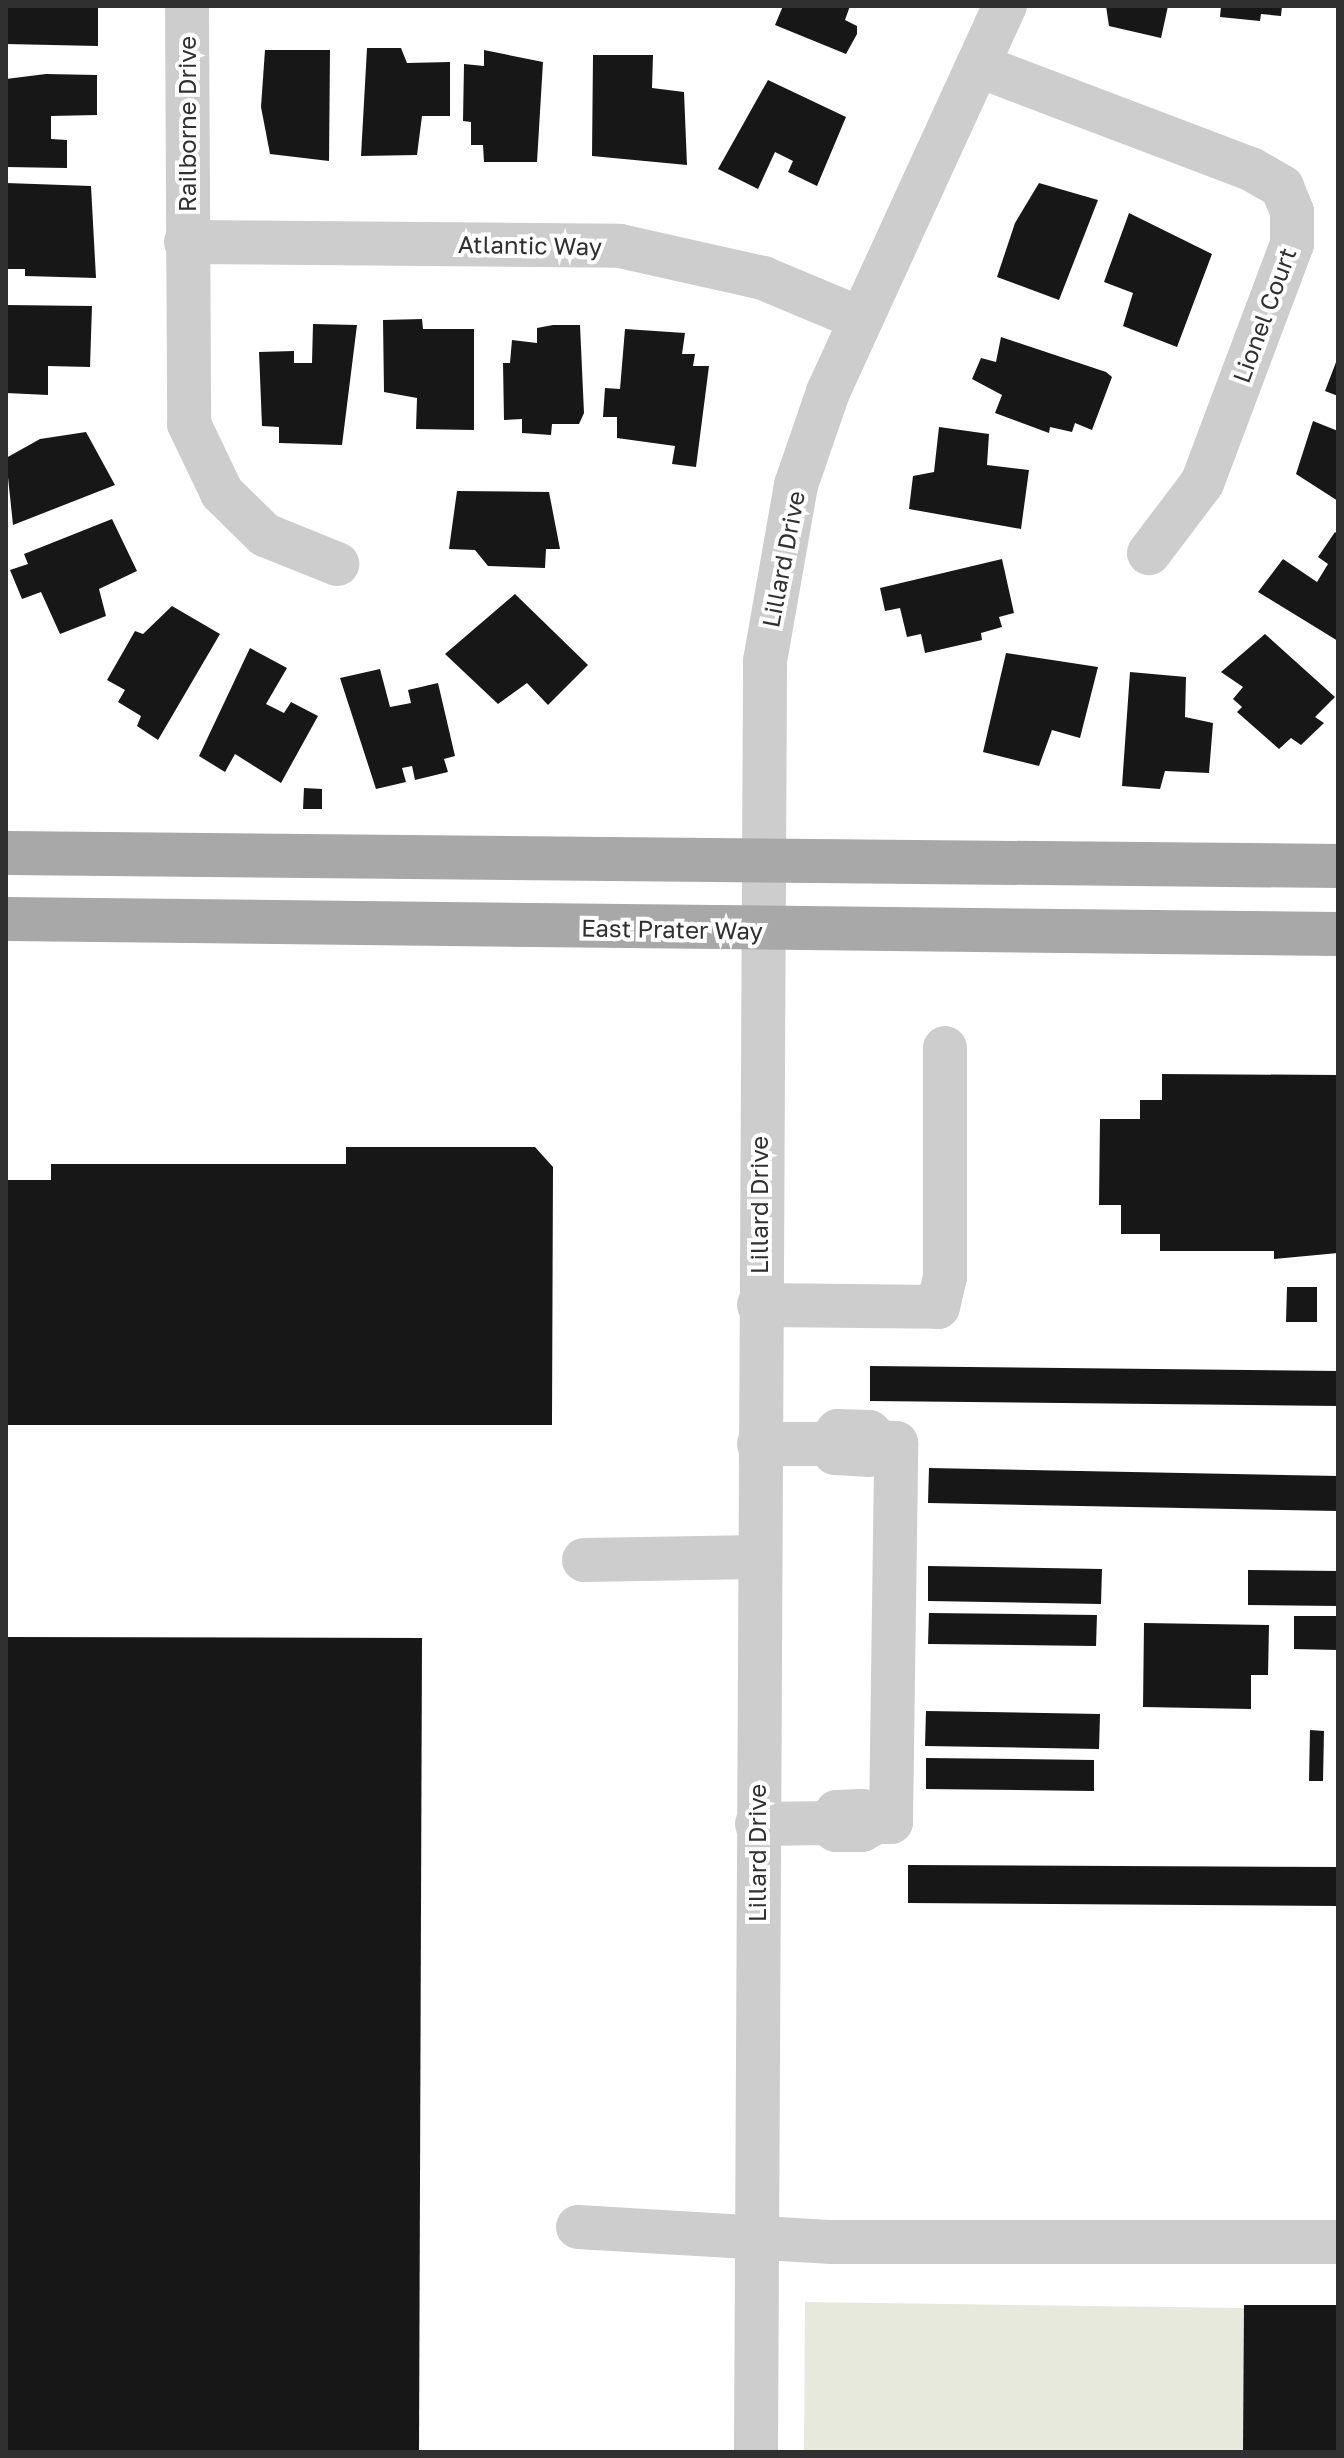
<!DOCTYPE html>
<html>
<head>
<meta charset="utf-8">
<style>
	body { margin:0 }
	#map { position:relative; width:1344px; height:2458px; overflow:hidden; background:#fff; font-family:"Golos Text",sans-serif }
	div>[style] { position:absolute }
	.green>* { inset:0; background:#e6e9dc }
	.building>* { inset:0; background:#171717 }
	.minor>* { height:44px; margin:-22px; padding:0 22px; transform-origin:22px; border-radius:22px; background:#cdcdcd }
	.major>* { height:44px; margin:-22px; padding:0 22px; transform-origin:22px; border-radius:22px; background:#a8a8a8 }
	span { translate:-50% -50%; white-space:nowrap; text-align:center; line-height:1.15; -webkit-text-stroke:8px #fff; paint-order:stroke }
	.street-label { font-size:24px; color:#303030 }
	.frame { position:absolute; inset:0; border:8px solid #303030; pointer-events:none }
</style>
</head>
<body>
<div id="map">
	<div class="green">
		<i style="clip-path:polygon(805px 2302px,1244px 2308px,1244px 2452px,804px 2452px)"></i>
	</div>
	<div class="building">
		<i style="clip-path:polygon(6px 6px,98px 6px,98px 46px,6px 44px)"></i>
		<i style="clip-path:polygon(783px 6px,850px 6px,845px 20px,857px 26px,857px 34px,846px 54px,775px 25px)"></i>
		<i style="clip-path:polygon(1106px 6px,1168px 6px,1161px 38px,1109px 26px)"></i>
		<i style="clip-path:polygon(1221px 6px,1282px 6px,1281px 16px,1261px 14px,1260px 21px,1220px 17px)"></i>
		<i style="clip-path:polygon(367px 48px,401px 48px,407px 63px,450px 62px,450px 116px,422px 116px,417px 155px,361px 156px)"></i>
		<i style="clip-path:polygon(265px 50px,330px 50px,329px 161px,270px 154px,261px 107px)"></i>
		<i style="clip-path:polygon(484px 50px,543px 62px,537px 162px,484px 162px,483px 145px,471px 145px,471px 122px,463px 121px,464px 64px,484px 66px)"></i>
		<i style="clip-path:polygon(593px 55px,653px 55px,652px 88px,684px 92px,687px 165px,592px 156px)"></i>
		<i style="clip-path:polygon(46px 74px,97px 75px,97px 115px,51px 116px,51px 139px,67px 140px,67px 168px,6px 167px,6px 79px)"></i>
		<i style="clip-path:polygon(768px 80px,846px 117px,817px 186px,788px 172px,793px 161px,775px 152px,758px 189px,718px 169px)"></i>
		<i style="clip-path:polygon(6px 183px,91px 186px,96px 278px,25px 276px,25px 269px,6px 269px)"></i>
		<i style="clip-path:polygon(1039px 183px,1098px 200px,1059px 300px,997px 277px,1015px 223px)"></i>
		<i style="clip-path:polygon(1129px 213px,1212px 254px,1177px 347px,1123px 326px,1133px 293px,1104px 282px)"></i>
		<i style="clip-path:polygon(6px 305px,92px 306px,90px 367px,48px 366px,48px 395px,6px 393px)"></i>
		<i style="clip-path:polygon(422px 319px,423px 329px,474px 329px,474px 430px,416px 429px,417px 398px,384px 392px,383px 320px)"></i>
		<i style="clip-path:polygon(313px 324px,357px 325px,342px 445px,279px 443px,279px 427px,262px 426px,259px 352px,294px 351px,294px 363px,312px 363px)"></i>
		<i style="clip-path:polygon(553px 325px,580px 325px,584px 413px,579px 424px,552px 424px,551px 435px,522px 433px,522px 419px,504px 420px,503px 363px,510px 363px,512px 340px,537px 343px,537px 328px)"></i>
		<i style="clip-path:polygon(625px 329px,685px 333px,682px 354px,695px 354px,693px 366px,709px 366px,696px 467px,672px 464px,675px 446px,617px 438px,617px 417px,603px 417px,605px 388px,620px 389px)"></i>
		<i style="clip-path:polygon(1001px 337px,1106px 372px,1112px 377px,1092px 430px,1075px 423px,1072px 432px,1050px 427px,1049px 433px,995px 413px,1002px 395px,972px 379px,981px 358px,996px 362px)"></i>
		<i style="clip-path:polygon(1338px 357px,1338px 396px,1325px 391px)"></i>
		<i style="clip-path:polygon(1313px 421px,1338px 431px,1338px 501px,1296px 474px)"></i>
		<i style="clip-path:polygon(939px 427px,989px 434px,987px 465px,1029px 470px,1021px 529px,909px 509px,913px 476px,934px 472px)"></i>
		<i style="clip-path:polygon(86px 432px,115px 485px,13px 525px,6px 458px,40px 439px)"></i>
		<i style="clip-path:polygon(457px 491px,549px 492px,560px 549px,546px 549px,545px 568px,488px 566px,475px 550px,449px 549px)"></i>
		<i style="clip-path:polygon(112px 519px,137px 571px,99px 589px,106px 616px,60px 634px,41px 592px,22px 599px,10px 570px,28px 564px,24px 554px)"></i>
		<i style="clip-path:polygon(1335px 532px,1338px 534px,1338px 641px,1258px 592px,1283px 559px,1317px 582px,1328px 564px,1318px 557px)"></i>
		<i style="clip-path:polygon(1002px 559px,1014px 613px,999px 617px,1002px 627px,981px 633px,982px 640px,925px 653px,921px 634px,907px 637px,900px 608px,885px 611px,880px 588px)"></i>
		<i style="clip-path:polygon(515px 594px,588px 665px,548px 705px,527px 683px,498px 704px,445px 654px)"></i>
		<i style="clip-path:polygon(172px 606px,220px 634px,158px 740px,137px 726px,141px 716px,118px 702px,125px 690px,107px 680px,135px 631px,143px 634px)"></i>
		<i style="clip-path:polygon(1265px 634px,1335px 697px,1315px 717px,1324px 723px,1301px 745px,1291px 738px,1279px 749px,1237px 712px,1242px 707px,1233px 699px,1243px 687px,1221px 672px)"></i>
		<i style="clip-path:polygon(250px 648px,287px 668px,266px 704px,284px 713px,291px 702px,318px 716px,281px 783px,235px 754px,225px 772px,199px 756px)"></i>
		<i style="clip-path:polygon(1006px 653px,1098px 667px,1080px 738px,1052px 730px,1039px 766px,983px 752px)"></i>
		<i style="clip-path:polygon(380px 669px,390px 707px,411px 703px,408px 690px,438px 683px,455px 756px,444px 759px,448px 772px,415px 780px,412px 766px,402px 768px,406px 782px,376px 789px,340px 678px)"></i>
		<i style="clip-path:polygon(1130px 672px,1186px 677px,1185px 717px,1213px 723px,1209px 773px,1165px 771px,1160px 789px,1122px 786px)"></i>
		<i style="clip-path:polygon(304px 788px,322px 789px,322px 809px,303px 809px)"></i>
		<i style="clip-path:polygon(1162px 1074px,1338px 1075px,1338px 1253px,1274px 1259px,1274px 1251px,1160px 1251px,1160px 1234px,1121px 1234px,1121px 1205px,1099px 1205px,1100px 1119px,1140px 1119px,1140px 1100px,1162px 1100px)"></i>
		<i style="clip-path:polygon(346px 1147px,535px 1147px,553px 1167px,552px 1425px,6px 1425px,6px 1180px,51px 1180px,51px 1164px,346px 1164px)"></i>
		<i style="clip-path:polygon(1287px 1287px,1317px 1287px,1317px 1322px,1286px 1322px)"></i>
		<i style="clip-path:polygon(870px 1366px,1338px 1371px,1338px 1406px,870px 1401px)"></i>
		<i style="clip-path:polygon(929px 1468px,1338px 1476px,1338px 1511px,928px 1503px)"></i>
		<i style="clip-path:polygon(928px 1566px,1102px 1569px,1101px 1604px,928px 1601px)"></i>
		<i style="clip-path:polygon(1248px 1570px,1338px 1571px,1338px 1606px,1248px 1605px)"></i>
		<i style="clip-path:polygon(929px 1613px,1097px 1615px,1096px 1646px,928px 1644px)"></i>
		<i style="clip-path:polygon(1294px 1616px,1338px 1616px,1338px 1650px,1294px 1649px)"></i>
		<i style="clip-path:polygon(1144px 1623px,1269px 1625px,1268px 1675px,1251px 1675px,1251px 1709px,1143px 1707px)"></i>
		<i style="clip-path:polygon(6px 1637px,422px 1638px,419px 2452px,6px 2452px)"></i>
		<i style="clip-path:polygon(926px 1711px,1100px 1714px,1099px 1749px,925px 1746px)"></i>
		<i style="clip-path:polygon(1310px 1730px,1324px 1731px,1323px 1781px,1309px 1781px)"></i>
		<i style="clip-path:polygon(926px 1758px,1094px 1760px,1094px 1791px,926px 1789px)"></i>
		<i style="clip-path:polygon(908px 1865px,1338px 1867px,1338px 1906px,908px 1903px)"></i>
		<i style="clip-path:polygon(1244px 2305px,1338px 2305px,1338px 2452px,1243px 2452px)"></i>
	</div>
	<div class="minor">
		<i style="left:187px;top:6px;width:418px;rotate:89.7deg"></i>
		<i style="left:189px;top:424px;width:76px;rotate:64.4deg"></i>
		<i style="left:222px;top:493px;width:60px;rotate:44.3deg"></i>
		<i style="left:265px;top:535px;width:78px;rotate:21.9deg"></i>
		<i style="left:982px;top:67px;width:288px;rotate:20.8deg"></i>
		<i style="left:1251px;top:169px;width:36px;rotate:30deg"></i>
		<i style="left:1282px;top:187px;width:27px;rotate:68deg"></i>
		<i style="left:1292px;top:212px;width:32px;rotate:90deg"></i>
		<i style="left:1292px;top:244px;width:255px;rotate:110.6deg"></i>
		<i style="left:1202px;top:483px;width:88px;rotate:127.1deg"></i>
		<i style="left:186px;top:242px;width:434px;rotate:0.5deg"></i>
		<i style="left:620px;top:246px;width:147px;rotate:12.6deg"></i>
		<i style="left:763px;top:278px;width:106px;rotate:22.7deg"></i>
		<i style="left:759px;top:1305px;width:179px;rotate:0.6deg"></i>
		<i style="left:938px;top:1307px;width:31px;rotate:-77deg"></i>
		<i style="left:945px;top:1277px;width:229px;rotate:-90deg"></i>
		<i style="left:759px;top:1444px;width:68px"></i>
		<i style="left:827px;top:1444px;width:12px;rotate:48deg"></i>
		<i style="left:835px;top:1453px;width:33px;rotate:3deg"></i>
		<i style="left:868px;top:1455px;width:17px;rotate:-50deg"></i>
		<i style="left:879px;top:1442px;width:14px;rotate:-135deg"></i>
		<i style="left:869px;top:1432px;width:31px;rotate:-178deg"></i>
		<i style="left:838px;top:1431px;width:17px;rotate:130deg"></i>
		<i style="left:584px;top:1560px;width:175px;rotate:-1deg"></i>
		<i style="left:876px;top:1822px;width:15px"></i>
		<i style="left:891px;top:1822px;width:379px;rotate:-89.2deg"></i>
		<i style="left:896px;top:1443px;width:17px;rotate:-177deg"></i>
		<i style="left:757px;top:1824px;width:72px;rotate:-0.8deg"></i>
		<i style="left:829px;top:1823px;width:10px;rotate:45deg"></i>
		<i style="left:836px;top:1830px;width:26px"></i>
		<i style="left:862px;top:1830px;width:16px;rotate:-30deg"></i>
		<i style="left:876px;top:1822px;width:18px;rotate:-142deg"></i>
		<i style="left:862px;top:1811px;width:25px;rotate:178deg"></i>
		<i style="left:837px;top:1812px;width:14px;rotate:126deg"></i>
		<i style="left:578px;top:2227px;width:255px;rotate:3.4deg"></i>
		<i style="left:833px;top:2242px;width:505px"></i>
		<i style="left:756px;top:2452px;width:1791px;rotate:-89.71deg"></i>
		<i style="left:765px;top:661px;width:179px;rotate:-80deg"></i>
		<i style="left:796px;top:485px;width:98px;rotate:-71deg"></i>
		<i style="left:828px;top:392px;width:425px;rotate:-65.4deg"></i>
	</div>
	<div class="major">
		<i style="left:6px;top:853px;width:1332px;rotate:0.56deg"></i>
		<i style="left:6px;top:919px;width:1332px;rotate:0.65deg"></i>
	</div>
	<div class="street-label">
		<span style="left:187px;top:124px;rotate:-90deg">Railborne Drive</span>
		<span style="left:530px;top:245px;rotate:1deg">Atlantic Way</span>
		<span style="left:1264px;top:315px;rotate:-70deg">Lionel Court</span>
		<span style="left:783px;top:559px;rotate:-79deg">Lillard Drive</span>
		<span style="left:672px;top:929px;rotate:1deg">East Prater Way</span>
		<span style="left:759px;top:1205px;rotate:-90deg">Lillard Drive</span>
		<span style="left:757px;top:1853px;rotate:-90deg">Lillard Drive</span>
	</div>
	<div class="frame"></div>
</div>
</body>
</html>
